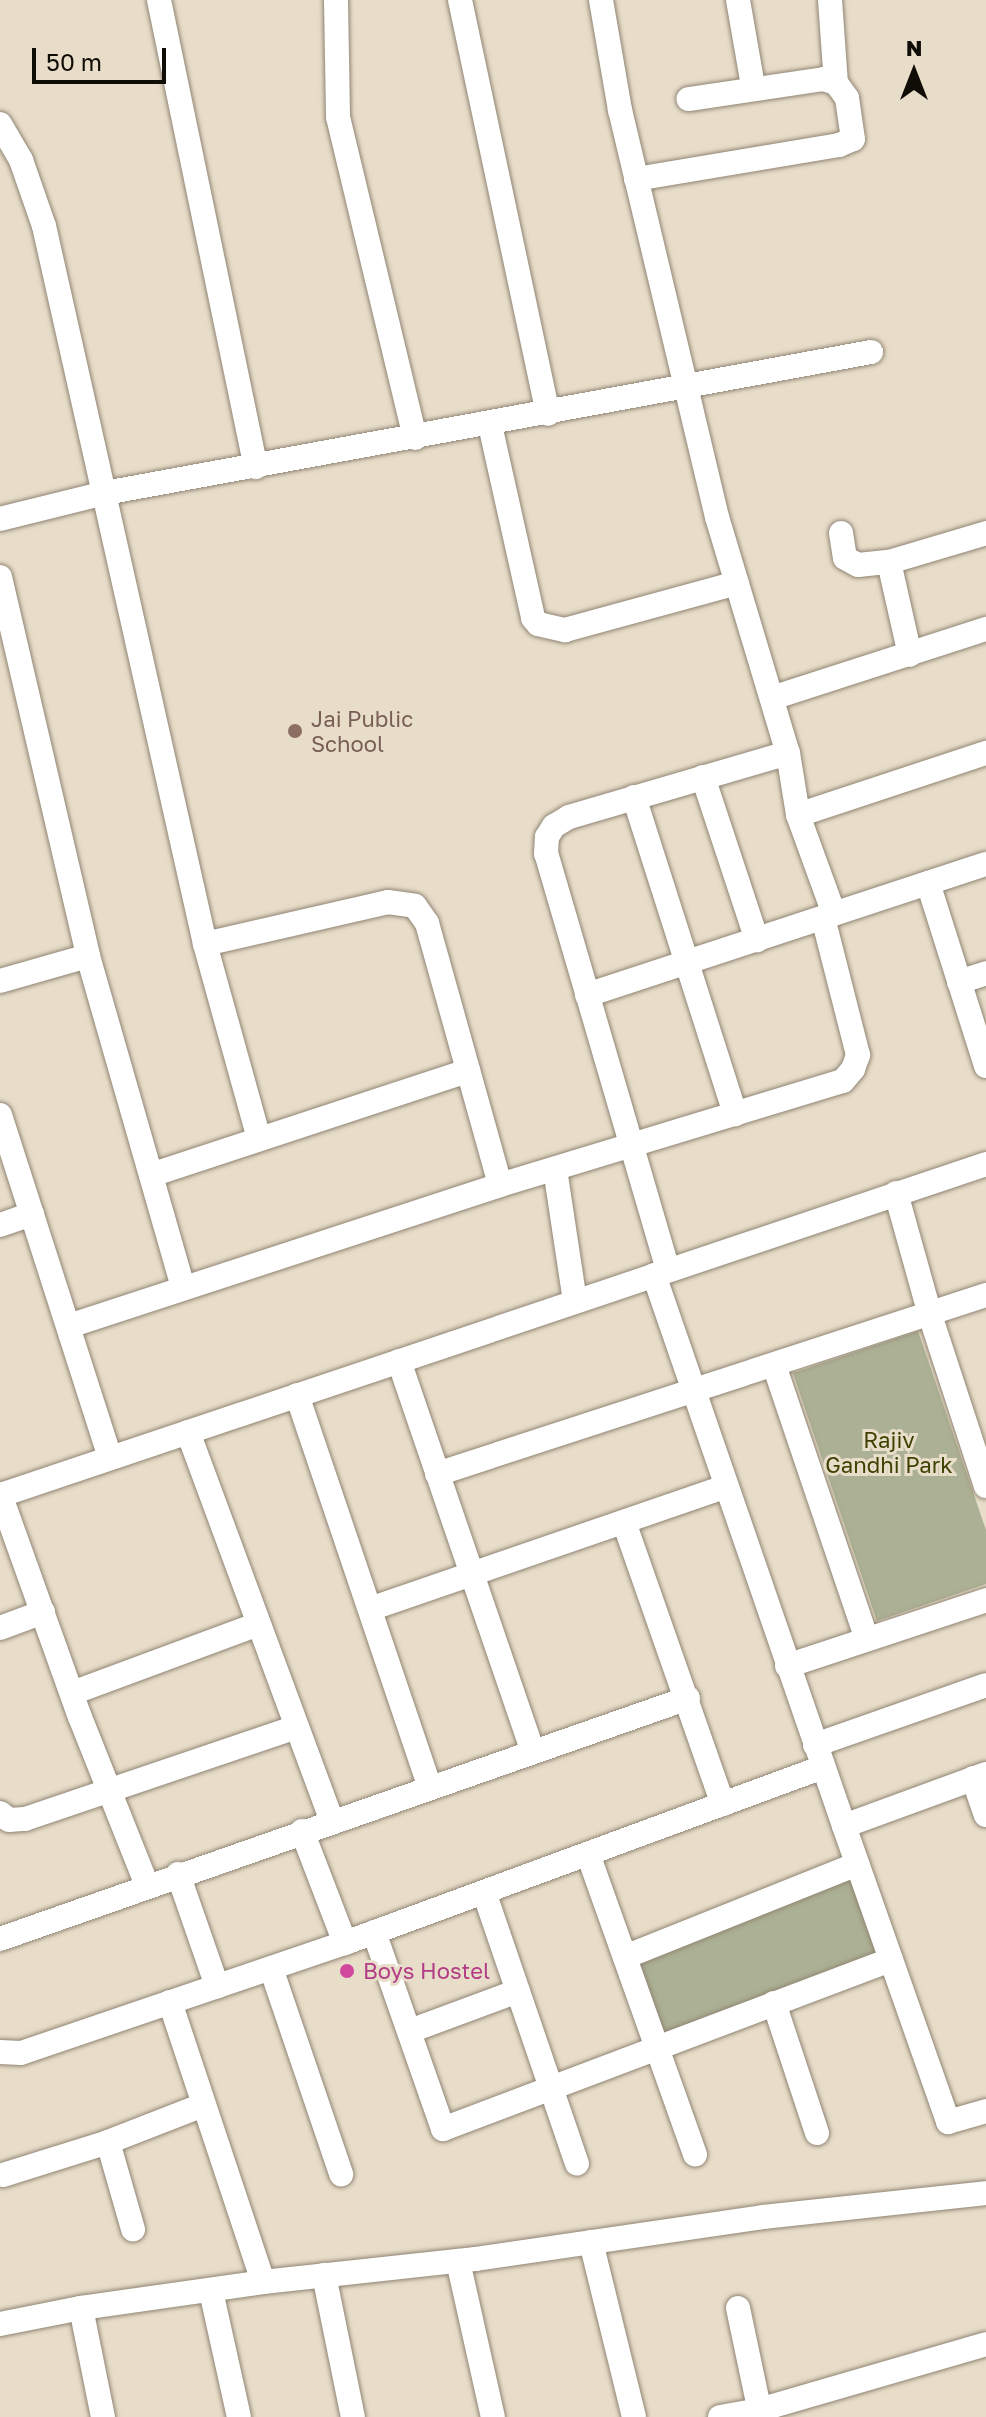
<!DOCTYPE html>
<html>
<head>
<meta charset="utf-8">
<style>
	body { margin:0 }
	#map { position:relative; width:986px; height:2417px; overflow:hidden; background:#e8ddc9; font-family:"Golos Text",sans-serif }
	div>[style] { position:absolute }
	.green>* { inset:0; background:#acb094 }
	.roads { filter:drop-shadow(0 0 2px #908574) drop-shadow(0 0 2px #908574) }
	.minor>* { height:24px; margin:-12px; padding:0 12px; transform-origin:12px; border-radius:12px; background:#fff }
	.dots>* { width:22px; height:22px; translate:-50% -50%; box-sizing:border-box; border:4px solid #e8ddc9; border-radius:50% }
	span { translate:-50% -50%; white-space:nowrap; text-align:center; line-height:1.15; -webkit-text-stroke:6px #e8ddc9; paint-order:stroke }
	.education-label { font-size:22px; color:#785e54 }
	.left { translate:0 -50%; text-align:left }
	.park-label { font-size:22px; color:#3d4100 }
	.hotel-label { font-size:22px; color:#b23c85 }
	.north { position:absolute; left:874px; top:32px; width:80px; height:80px; -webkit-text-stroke:6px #e8ddc9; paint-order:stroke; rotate:0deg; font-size:22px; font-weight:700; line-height:32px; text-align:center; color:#100c06 }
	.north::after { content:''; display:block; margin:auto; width:28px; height:36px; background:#100c06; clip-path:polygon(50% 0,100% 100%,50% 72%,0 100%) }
	.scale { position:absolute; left:32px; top:48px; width:134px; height:36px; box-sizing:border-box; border:4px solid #100c06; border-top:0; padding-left:10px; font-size:24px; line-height:28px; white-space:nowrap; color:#100c06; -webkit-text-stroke:6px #e8ddc9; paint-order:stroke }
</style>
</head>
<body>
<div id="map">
	<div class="green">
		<i style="clip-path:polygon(918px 1331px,986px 1530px,986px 1584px,877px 1621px,793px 1373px)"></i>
		<i style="clip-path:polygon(852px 1875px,876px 1952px,664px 2033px,636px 1958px)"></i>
	</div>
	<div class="roads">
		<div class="minor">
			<i style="left:159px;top:0;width:477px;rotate:78.3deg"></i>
			<i style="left:336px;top:0;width:117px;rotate:89deg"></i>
			<i style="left:338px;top:117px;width:330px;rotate:76.5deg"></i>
			<i style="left:460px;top:0;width:423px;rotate:78deg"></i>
			<i style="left:601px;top:0;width:112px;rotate:80.2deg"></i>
			<i style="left:620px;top:110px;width:418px;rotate:76.6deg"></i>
			<i style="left:717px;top:517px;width:246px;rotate:73.3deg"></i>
			<i style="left:788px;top:753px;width:63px;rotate:80.8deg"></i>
			<i style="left:798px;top:815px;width:105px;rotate:70deg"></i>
			<i style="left:738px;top:0;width:87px;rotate:80.1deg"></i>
			<i style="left:830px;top:0;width:83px;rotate:85.9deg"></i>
			<i style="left:0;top:124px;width:42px;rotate:59.7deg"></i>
			<i style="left:21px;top:160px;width:70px;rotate:70.8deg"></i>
			<i style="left:44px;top:226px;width:736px;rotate:77.36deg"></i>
			<i style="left:205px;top:944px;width:202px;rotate:74.5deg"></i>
			<i style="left:636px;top:179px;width:206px;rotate:-9.5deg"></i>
			<i style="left:839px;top:145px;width:15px;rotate:-23deg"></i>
			<i style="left:853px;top:139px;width:41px;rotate:-98.3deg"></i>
			<i style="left:847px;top:98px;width:19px;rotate:-126deg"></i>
			<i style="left:836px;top:83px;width:13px;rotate:-162deg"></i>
			<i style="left:824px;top:79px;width:137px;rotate:171.6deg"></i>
			<i style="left:490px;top:425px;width:198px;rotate:77.4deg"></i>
			<i style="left:533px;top:618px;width:8px;rotate:50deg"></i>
			<i style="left:538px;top:624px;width:28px;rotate:13deg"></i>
			<i style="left:565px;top:630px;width:178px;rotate:-15.3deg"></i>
			<i style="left:0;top:519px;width:108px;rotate:-13.9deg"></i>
			<i style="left:105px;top:493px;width:779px;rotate:-10.43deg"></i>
			<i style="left:841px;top:533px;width:25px;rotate:81deg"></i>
			<i style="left:845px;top:558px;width:15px;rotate:28deg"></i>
			<i style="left:858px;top:565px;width:31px;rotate:-6deg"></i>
			<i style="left:889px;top:562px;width:101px;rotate:-16.6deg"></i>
			<i style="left:889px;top:562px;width:95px;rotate:77.3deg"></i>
			<i style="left:0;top:577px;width:389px;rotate:76.9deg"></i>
			<i style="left:88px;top:956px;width:345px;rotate:74deg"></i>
			<i style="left:772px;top:698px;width:225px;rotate:-17.9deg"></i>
			<i style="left:703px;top:777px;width:172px;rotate:71.7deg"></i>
			<i style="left:634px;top:797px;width:333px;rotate:72.3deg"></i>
			<i style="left:798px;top:815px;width:198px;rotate:-18.3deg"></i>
			<i style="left:928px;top:883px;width:192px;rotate:72.4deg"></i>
			<i style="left:205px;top:944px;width:188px;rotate:-12.9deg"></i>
			<i style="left:388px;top:902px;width:27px;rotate:8deg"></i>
			<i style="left:415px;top:906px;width:21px;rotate:55deg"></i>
			<i style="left:427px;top:923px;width:272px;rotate:74.4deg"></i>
			<i style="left:0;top:981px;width:91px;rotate:-15.9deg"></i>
			<i style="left:959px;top:982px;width:28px;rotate:-18deg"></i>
			<i style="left:587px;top:995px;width:420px;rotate:-18.2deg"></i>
			<i style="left:0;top:1115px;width:360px;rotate:72.2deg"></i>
			<i style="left:555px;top:1169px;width:134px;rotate:81.4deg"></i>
			<i style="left:151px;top:1175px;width:334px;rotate:-18.2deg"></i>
			<i style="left:896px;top:1193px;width:127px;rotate:74.4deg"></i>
			<i style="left:930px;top:1315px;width:180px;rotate:71.9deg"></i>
			<i style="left:0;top:1225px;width:34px;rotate:-19deg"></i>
			<i style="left:668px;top:1270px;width:434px;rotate:-106.3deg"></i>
			<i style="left:546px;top:854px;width:17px;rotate:-87deg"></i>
			<i style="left:547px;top:837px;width:13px;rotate:-58deg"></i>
			<i style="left:554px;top:826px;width:17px;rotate:-31deg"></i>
			<i style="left:569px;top:817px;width:228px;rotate:-16.3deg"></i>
			<i style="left:654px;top:1275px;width:583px;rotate:70.97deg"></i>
			<i style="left:844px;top:1826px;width:151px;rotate:-20.1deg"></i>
			<i style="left:69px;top:1326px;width:453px;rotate:-18.1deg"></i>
			<i style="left:500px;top:1185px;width:358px;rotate:-16.9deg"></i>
			<i style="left:843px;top:1081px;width:16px;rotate:-50deg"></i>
			<i style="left:853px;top:1069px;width:15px;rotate:-70deg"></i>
			<i style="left:858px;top:1055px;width:141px;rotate:-104.3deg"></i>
			<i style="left:399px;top:1361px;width:413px;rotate:71.1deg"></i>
			<i style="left:774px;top:1365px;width:289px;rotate:71.3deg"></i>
			<i style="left:297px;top:1395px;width:414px;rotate:71.3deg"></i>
			<i style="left:188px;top:1432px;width:415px;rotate:69.7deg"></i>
			<i style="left:437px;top:1474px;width:577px;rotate:-18.06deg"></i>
			<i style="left:0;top:1494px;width:237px;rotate:70.3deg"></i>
			<i style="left:80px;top:1717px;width:181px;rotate:68.3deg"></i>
			<i style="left:1px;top:1495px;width:1039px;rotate:-18.57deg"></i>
			<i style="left:624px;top:1522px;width:299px;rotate:70.7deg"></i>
			<i style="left:370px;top:1609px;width:375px;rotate:-19deg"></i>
			<i style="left:0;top:1628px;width:46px;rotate:-20.4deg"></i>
			<i style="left:787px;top:1666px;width:210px;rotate:-18.3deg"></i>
			<i style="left:72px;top:1693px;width:199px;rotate:-20.3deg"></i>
			<i style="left:815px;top:1745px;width:181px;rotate:-19.3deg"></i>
			<i style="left:973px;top:1778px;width:39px;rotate:71deg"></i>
			<i style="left:0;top:1813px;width:11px;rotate:38deg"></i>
			<i style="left:9px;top:1820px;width:16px;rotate:-4deg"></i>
			<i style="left:25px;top:1819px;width:287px;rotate:-18.7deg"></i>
			<i style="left:844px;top:1826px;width:314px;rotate:70.6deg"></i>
			<i style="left:948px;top:2122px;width:40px;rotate:-16deg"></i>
			<i style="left:302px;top:1831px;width:120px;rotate:69deg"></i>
			<i style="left:588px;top:1854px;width:319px;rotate:70.4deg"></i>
			<i style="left:178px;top:1874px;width:119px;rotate:70.8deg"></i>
			<i style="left:484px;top:1892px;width:287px;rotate:71.1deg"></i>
			<i style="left:374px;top:1932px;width:209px;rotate:70.7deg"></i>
			<i style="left:443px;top:2129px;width:479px;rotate:-20.7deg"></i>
			<i style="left:0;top:1939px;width:729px;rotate:-19.3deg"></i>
			<i style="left:625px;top:1957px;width:250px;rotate:-21.8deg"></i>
			<i style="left:271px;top:1968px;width:218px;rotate:71.2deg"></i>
			<i style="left:170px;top:2002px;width:295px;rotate:71.6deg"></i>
			<i style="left:774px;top:2003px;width:137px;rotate:71.7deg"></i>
			<i style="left:410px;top:2031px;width:115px;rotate:-20.3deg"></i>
			<i style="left:0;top:2052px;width:21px;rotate:3deg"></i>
			<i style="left:21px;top:2053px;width:342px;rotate:-18.8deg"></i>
			<i style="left:345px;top:1943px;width:509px;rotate:-20.21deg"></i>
			<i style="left:108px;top:2142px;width:91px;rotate:74deg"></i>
			<i style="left:3px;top:2175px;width:110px;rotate:-17.4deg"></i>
			<i style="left:108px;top:2142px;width:102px;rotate:-21.3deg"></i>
			<i style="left:591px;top:2242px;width:180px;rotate:76.2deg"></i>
			<i style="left:458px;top:2261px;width:160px;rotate:77.4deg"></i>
			<i style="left:324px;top:2275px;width:145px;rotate:78.5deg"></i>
			<i style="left:211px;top:2291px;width:129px;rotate:77.5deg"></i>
			<i style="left:81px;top:2308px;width:111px;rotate:78.6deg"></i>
			<i style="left:738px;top:2308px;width:111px;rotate:78.1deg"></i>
			<i style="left:0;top:2324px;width:83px;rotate:-11.2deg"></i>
			<i style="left:81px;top:2308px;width:184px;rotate:-8.1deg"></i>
			<i style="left:263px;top:2282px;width:214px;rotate:-6.2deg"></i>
			<i style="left:476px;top:2259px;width:290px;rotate:-8.3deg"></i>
			<i style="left:763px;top:2217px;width:224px;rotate:-6.1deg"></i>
			<i style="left:720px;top:2417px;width:40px;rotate:-10deg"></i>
			<i style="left:759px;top:2410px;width:236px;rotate:-16.2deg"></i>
		</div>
	</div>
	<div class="dots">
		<i style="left:295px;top:731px;background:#8d6e63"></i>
		<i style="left:347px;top:1971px;background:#d1479c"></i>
	</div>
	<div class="education-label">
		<span class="left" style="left:311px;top:731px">Jai Public<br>School</span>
	</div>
	<div class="park-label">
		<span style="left:889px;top:1452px">Rajiv<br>Gandhi Park</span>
	</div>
	<div class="hotel-label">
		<span class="left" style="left:363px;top:1971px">Boys Hostel</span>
	</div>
	<div class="north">N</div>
	<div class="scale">50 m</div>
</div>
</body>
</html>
